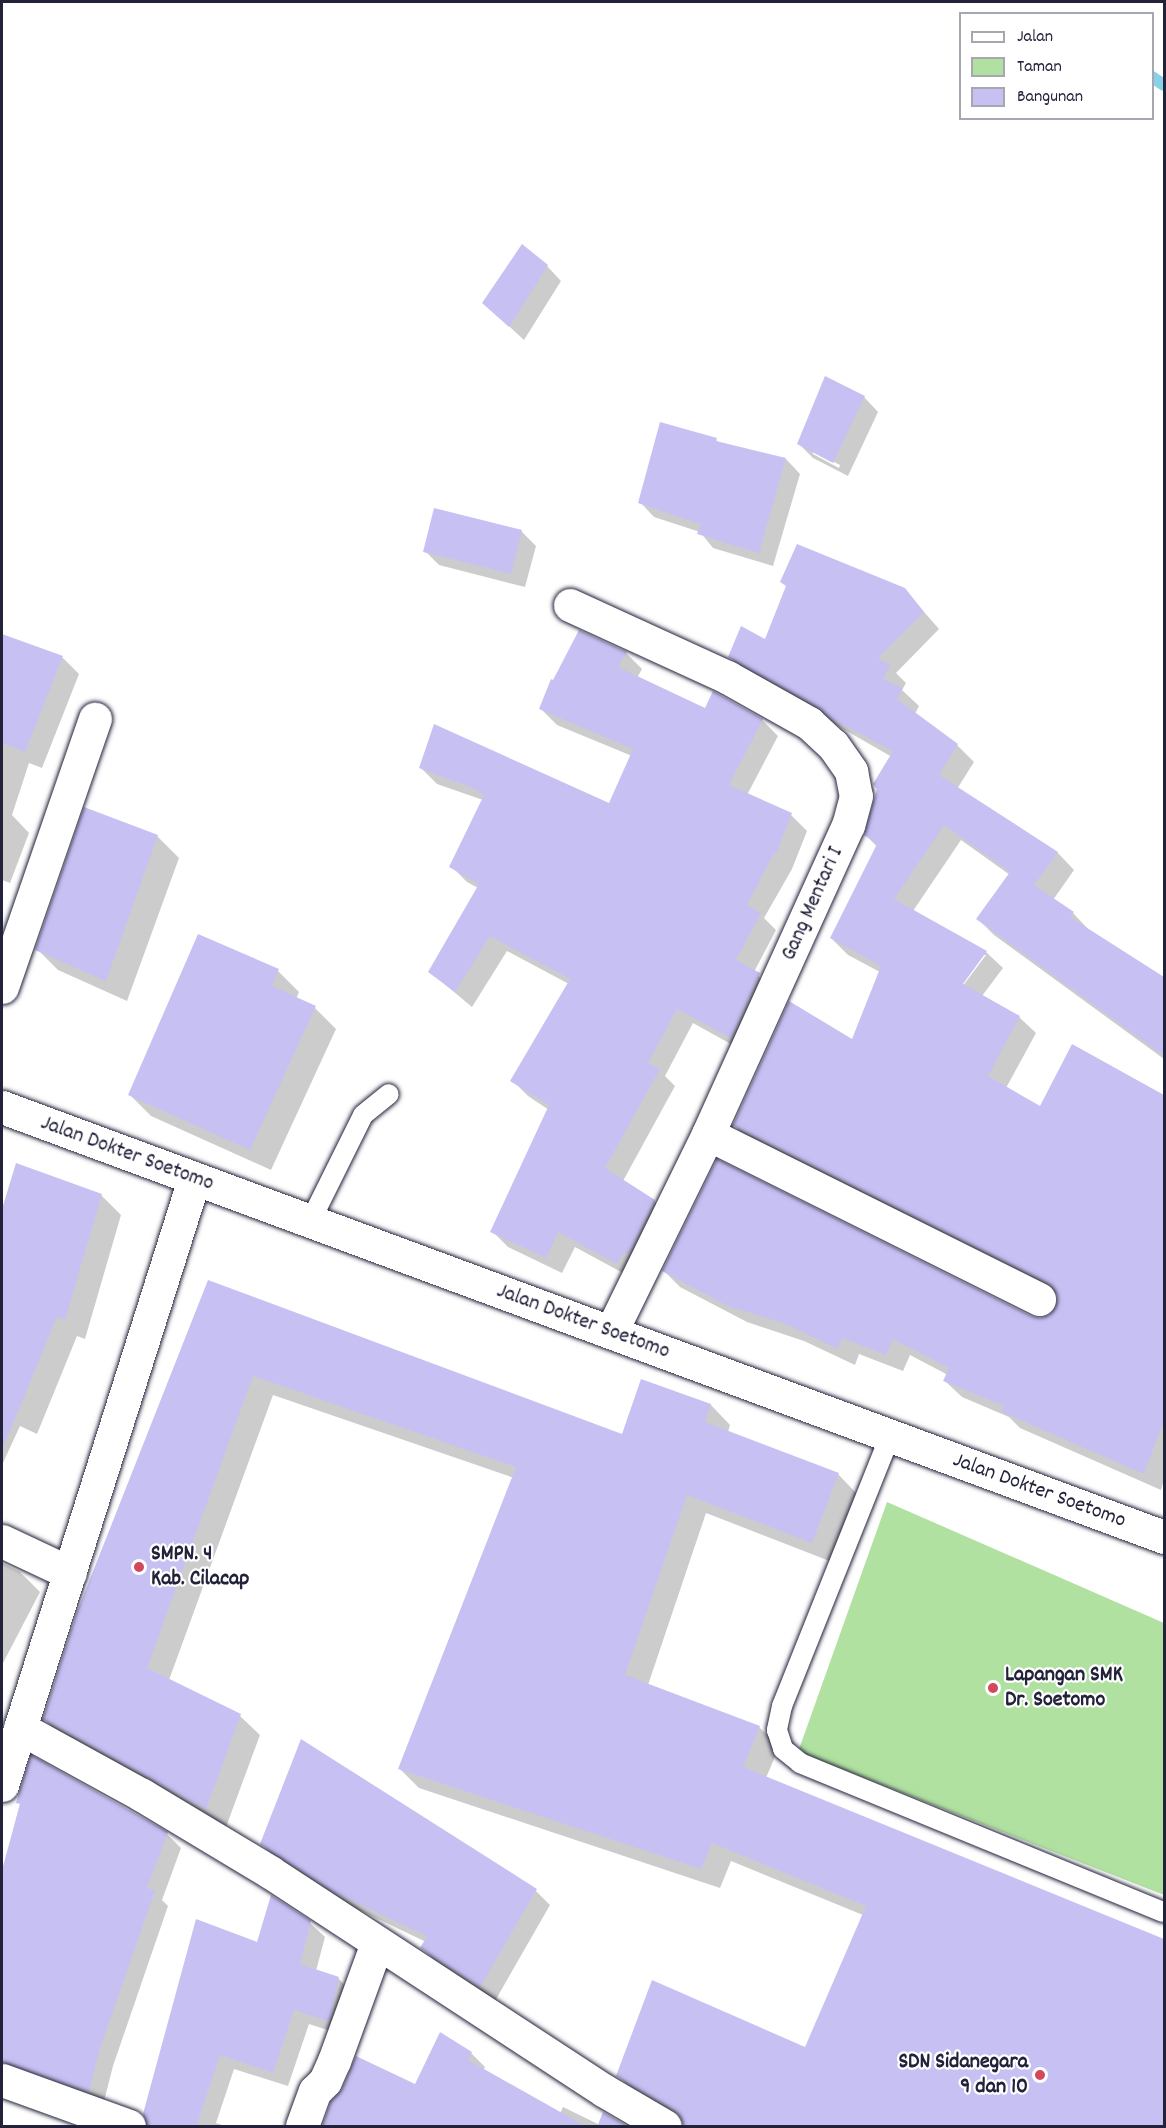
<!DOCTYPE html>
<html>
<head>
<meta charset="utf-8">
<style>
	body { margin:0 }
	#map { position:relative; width:1166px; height:2128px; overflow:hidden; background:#fff; font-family:Dekko,sans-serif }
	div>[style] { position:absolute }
	.green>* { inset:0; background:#b1e1a1 }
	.shadow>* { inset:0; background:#0003 }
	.stream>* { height:12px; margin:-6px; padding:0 6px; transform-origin:6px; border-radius:6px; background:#88d2e8 }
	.building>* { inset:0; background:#c7c0f3 }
	.roads { filter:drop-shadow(0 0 2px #22223b) drop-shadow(0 0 2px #22223b) }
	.lane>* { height:20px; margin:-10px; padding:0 10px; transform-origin:10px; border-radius:10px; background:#fff }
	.street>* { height:33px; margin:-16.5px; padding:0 16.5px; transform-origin:16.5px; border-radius:16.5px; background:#fff }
	.secondary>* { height:33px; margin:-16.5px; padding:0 16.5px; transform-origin:16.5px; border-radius:16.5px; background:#fff }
	.dots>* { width:16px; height:16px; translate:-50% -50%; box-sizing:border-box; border:3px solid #fff; border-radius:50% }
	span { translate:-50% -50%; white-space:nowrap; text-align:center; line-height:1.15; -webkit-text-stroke:4.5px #fff; paint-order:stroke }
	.street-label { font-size:22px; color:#22223b }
	.poi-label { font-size:22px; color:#22223b; font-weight:700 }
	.left { translate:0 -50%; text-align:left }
	.right { translate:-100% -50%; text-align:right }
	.frame { position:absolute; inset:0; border:3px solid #22223b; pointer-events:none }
	.legend { position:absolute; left:959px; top:12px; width:195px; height:108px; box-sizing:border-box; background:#fff; border:2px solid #a7a7b1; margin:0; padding:8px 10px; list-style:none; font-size:18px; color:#22223b }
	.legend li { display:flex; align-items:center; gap:12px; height:30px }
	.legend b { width:30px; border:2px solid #a7a7b1 }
</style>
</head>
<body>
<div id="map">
	<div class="green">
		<i style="clip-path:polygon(887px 1502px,1164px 1623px,1164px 1895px,798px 1752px)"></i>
	</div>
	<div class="shadow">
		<i style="clip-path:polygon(547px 266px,561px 281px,524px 340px,499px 317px)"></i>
		<i style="clip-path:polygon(evenodd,864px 397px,878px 412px,848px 476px,813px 458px,799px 444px,864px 397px,813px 451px,840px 465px,839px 468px,813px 454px,813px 451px)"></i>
		<i style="clip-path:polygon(716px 440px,719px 443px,786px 459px,800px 474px,773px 566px,713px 548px,700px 532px,654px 517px,640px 502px)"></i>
		<i style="clip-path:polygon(521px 531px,536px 546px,525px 587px,439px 565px,425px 551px)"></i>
		<i style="clip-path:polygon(evenodd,904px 589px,939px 629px,896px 673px,906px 683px,902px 690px,919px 706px,915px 714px,957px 745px,974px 762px,957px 789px,1058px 853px,1074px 870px,1053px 900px,1073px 913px,1089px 930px,1164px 978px,1164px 1059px,994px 935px,978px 919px,1010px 875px,961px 840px,913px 911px,986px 952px,1003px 968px,982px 996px,1019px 1017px,1036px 1033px,1006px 1088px,1040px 1108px,1072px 1046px,1164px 1096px,1164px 1480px,1161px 1490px,1020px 1428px,1009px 1417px,962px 1397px,945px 1381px,948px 1375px,910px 1355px,903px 1371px,859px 1354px,855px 1365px,804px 1341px,747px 1322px,680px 1287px,664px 1271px,1040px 1319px,1050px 1316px,1057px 1309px,1058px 1295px,751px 1142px,734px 1125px,853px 1041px,880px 972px,848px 955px,831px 938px,877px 847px,866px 835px,892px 757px,746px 673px,729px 656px,904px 589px,982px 955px,986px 955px,959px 991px,957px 989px,982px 955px)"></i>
		<i style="clip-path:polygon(2px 635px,63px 658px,79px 674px,42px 768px,29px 763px,12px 815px,29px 833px,10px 883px,2px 880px)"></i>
		<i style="clip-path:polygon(626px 653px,642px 669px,637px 678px,706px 710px,762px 720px,778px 736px,747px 795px,791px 815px,807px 831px,792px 869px,764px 918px,776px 930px,754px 972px,775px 991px,747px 1053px,693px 1023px,665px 1076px,675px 1086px,623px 1181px,654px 1201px,670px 1217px,634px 1279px,575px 1247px,562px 1273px,508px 1247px,492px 1231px,549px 1110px,528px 1096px,512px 1080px,569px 984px,507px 951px,472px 1007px,430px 972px,478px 888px,467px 882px,451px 866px,483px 800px,437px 784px,421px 768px,610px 805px,632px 756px,557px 725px,541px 709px)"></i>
		<i style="clip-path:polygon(85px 809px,158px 837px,179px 858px,127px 1001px,58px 970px,37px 949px)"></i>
		<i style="clip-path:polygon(278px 971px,299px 992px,296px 999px,315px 1008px,336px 1029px,271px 1170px,151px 1116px,130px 1095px)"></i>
		<i style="clip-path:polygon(28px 1169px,101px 1195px,121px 1215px,85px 1339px,77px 1336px,37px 1434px,20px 1426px,2px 1465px,2px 1224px)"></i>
		<i style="clip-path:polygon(208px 1282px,623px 1436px,642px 1381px,711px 1405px,730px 1425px,728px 1432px,838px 1474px,857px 1494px,832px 1562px,706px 1513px,648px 1685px,759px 1727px,779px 1747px,766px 1778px,1164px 1941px,1164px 2126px,689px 2126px,638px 2095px,618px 2076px,806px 2049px,863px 1915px,731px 1861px,720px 1888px,419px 1788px,400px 1769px,514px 1478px,273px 1395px,169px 1680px,240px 1716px,260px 1735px,226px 1827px,64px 1738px,44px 1719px)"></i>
		<i style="clip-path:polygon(2px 1563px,20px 1572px,40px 1592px,2px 1665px)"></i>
		<i style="clip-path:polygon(32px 1758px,167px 1834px,181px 1848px,162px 1900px,168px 1906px,113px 2066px,103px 2105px,2px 2073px,2px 1873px)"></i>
		<i style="clip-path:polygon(262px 1844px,536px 1891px,550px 1905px,495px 2001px,437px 1962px,422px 1948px,426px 1942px,351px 1906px,276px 1859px)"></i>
		<i style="clip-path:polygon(310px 1923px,325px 1937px,316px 1971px,338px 1978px,352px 1993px,343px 2035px,309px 2024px,288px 2086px,234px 2069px,216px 2123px,225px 2126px,149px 2126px,258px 1944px)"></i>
		<i style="clip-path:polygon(471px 2053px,485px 2067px,483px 2071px,416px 2086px)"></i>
		<i style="clip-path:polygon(563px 2107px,600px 2125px,626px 2126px,554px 2126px)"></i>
	</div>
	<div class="stream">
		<i style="left:1152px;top:77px;width:14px;rotate:34deg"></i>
	</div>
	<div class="building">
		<i style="clip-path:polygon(522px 244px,548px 265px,509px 327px,482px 303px)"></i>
		<i style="clip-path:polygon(825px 376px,865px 396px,833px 463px,797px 444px)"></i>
		<i style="clip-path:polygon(660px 422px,717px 438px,716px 441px,786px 458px,759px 553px,697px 534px,701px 524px,638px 503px)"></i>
		<i style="clip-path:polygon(434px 508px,522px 530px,511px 574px,423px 552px)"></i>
		<i style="clip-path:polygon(797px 544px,905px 588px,924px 612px,878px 658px,890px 665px,883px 679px,903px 688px,897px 699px,958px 744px,939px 775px,1058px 852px,1034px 885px,1074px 912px,1070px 917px,1164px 977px,1164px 1056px,976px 919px,1010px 872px,944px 825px,894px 899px,987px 951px,963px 984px,1020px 1016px,988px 1076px,1040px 1106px,1072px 1044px,1164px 1095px,1164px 1420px,1144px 1474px,1002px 1412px,1004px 1406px,943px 1381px,949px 1368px,893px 1339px,886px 1355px,842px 1338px,838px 1349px,786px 1324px,728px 1306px,662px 1271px,717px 1159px,1031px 1316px,1040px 1318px,1049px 1315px,1055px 1308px,1058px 1298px,1055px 1289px,1047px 1282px,733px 1125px,789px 1001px,852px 1039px,881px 966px,830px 938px,877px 844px,864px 835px,877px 789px,873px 784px,893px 751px,832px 719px,818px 707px,728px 657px,741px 626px,765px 639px,786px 586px,780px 582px)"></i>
		<i style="clip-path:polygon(579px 630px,627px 652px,618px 667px,705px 708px,713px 691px,763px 719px,729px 785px,792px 813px,776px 854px,774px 853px,747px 905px,761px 913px,736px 960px,760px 973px,731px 1038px,677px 1009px,648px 1063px,660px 1069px,605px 1168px,655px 1200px,628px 1254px,624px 1252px,617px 1264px,558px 1232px,546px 1258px,490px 1232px,549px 1105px,510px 1081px,570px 979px,490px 936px,455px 992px,428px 972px,479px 884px,449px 867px,484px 795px,477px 792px,478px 790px,419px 768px,434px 724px,609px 803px,633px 749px,539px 709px,551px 679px,553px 680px)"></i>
		<i style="clip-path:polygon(2px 634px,63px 656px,25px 752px,2px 743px)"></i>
		<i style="clip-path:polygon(84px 807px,158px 835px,106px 981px,35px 950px)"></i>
		<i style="clip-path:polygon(198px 934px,279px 969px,272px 986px,316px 1006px,250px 1150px,128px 1095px)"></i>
		<i style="clip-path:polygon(16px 1163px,102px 1194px,65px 1320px,57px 1317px,2px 1450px,2px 1209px)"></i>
		<i style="clip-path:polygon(208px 1280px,622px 1434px,641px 1379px,711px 1404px,705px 1422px,839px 1473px,812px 1543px,687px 1495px,625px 1675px,760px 1726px,743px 1767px,1164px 1939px,1164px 2127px,684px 2127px,681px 2117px,674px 2110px,616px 2076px,652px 1980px,805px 2047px,866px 1906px,712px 1843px,701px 1869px,398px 1769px,516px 1467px,253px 1376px,147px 1668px,241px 1714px,206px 1809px,43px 1719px,77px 1612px)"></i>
		<i style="clip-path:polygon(301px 1739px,537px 1889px,480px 1987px,420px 1948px,427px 1936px,334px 1892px,260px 1844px)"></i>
		<i style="clip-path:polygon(31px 1755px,168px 1832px,147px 1888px,155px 1891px,99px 2051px,89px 2092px,2px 2062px,2px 1870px,20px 1804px,16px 1803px)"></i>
		<i style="clip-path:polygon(271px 1895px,311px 1921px,300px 1964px,339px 1977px,329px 2021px,294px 2010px,273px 2073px,220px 2055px,196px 2127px,147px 2127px,143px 2114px,196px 1919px,257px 1942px)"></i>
		<i style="clip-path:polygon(440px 2032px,472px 2052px,468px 2060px,587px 2127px,322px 2127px,331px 2101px,342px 2089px,356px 2056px,415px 2084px)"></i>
		<i style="clip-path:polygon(603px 2112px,629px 2127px,597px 2127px)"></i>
	</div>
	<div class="roads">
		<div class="lane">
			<i style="left:310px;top:1222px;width:119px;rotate:-63.6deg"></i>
			<i style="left:363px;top:1115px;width:33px;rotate:-39deg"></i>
			<i style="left:890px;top:1436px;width:291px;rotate:111.8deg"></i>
			<i style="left:782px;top:1706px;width:25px;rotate:102deg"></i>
			<i style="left:777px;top:1730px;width:20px;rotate:72deg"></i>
			<i style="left:783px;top:1749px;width:22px;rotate:39deg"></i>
			<i style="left:800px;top:1763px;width:393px;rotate:22.3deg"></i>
		</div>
		<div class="street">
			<i style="left:570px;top:605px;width:173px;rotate:24.6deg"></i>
			<i style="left:727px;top:677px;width:94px;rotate:29.3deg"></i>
			<i style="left:809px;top:723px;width:33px;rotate:43deg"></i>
			<i style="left:833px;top:745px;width:32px;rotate:55deg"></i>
			<i style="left:851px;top:771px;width:25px;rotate:79deg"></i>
			<i style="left:856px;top:796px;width:30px;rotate:105deg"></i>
			<i style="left:848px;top:825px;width:339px;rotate:114.4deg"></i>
			<i style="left:708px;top:1134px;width:220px;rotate:116.1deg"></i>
			<i style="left:2px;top:987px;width:284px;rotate:-70.9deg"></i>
			<i style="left:708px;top:1134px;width:370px;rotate:26.5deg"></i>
			<i style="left:2px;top:1541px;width:75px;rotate:25.2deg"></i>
			<i style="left:20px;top:1728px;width:139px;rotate:28.8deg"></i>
			<i style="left:142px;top:1795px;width:149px;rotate:31deg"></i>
			<i style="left:270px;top:1872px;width:400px;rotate:33.2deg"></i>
			<i style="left:605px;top:2091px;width:69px;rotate:30.3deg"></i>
			<i style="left:2px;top:1785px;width:636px;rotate:-72.42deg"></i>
			<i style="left:2px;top:2080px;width:135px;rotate:19.9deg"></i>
			<i style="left:302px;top:2126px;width:37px;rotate:-70deg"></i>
			<i style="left:315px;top:2091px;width:14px;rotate:-45deg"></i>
			<i style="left:325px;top:2081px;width:22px;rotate:-66deg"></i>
			<i style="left:334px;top:2061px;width:126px;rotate:-70deg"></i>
		</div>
		<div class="secondary">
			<i style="left:2px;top:1107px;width:1239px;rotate:20.31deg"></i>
		</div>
	</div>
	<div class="dots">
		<i style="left:139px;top:1567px;background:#d1495b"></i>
		<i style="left:993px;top:1688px;background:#d1495b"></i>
		<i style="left:1040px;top:2075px;background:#d1495b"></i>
	</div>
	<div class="street-label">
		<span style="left:813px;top:904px;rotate:-66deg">Gang Mentari I</span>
		<span style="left:127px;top:1154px;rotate:20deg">Jalan Dokter Soetomo</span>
		<span style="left:583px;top:1322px;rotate:20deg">Jalan Dokter Soetomo</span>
		<span style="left:1039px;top:1491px;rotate:20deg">Jalan Dokter Soetomo</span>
	</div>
	<div class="poi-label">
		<span class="left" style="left:151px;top:1567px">SMPN. 4<br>Kab. Cilacap</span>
		<span class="left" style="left:1005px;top:1688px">Lapangan SMK<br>Dr. Soetomo</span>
		<span class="right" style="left:1028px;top:2075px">SDN Sidanegara<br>9 dan 10</span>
	</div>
	<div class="frame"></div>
	<ul class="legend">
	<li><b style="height:8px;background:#fff"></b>Jalan</li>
	<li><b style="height:16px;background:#b1e1a1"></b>Taman</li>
	<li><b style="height:16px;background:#c7c0f3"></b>Bangunan</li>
	</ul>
</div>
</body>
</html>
